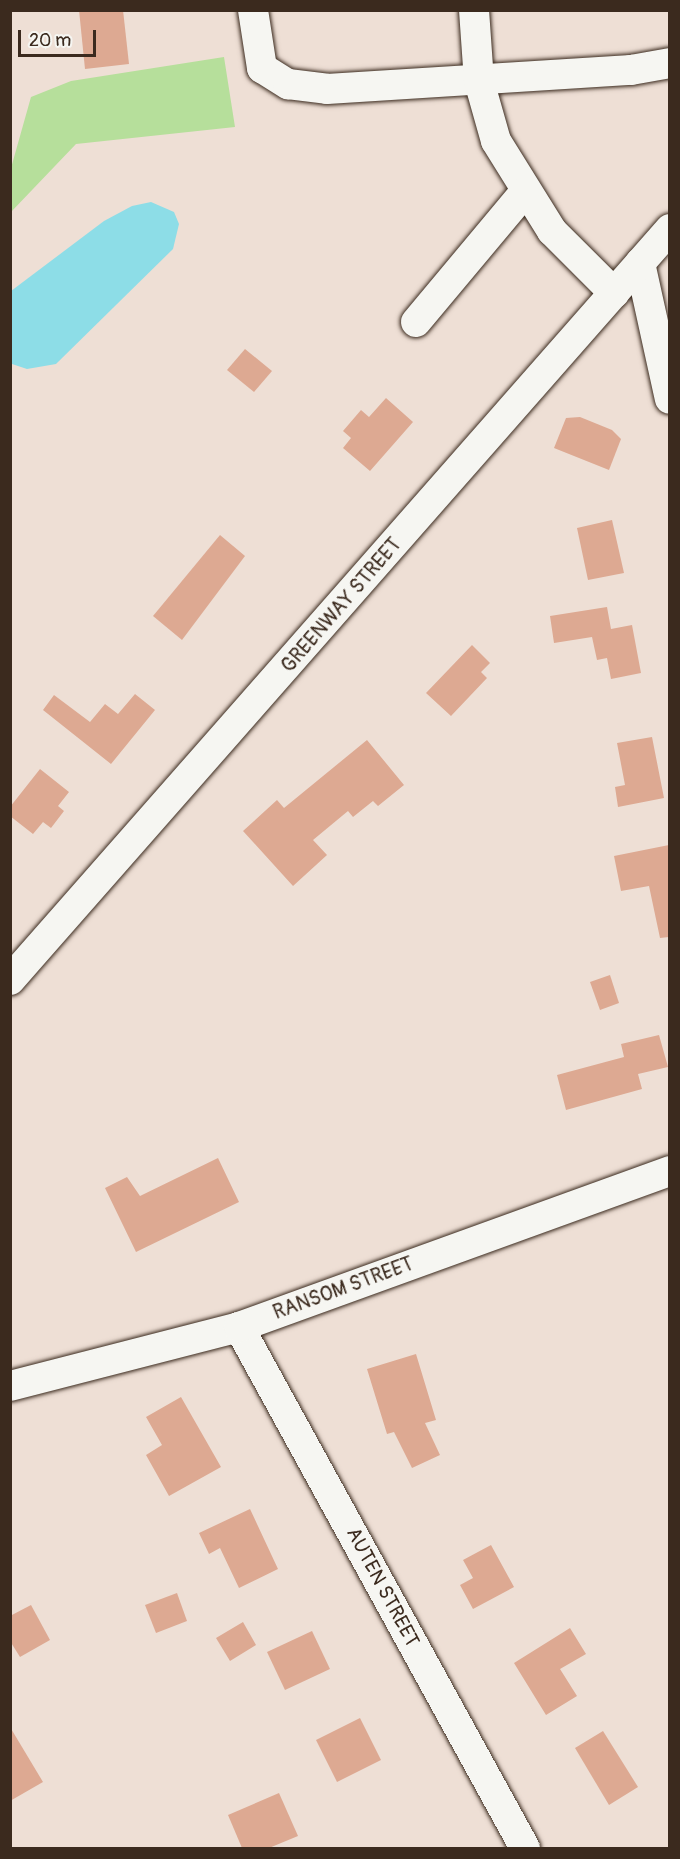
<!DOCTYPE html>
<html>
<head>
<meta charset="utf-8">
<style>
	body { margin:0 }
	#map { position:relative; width:680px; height:1859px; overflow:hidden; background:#eedfd5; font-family:Pangolin,sans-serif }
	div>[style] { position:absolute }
	.green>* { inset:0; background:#b6df9b }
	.water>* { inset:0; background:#8ddde7 }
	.building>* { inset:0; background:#dda992 }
	.roads { filter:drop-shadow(0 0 2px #3b2a1e) drop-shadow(0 0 2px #3b2a1e) }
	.minor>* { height:30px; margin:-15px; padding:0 15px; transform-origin:15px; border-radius:15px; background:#f6f6f2 }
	span { translate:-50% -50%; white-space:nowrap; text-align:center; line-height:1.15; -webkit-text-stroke:6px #f6f6f2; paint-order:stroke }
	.street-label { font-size:20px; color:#3b2a1e }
	.frame { position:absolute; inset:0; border:12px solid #3b2a1e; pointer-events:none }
	.scale { position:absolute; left:18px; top:30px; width:78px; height:27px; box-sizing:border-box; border:3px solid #3b2a1e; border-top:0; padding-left:8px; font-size:18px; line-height:21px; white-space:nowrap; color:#3b2a1e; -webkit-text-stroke:4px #f6f6f2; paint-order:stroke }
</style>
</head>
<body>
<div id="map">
	<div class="green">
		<i style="clip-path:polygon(224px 57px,235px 127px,76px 144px,11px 212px,11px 168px,31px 97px,71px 81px)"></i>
	</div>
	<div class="water">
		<i style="clip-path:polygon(151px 202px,174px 212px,179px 224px,173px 249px,56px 364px,27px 369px,12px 364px,11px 291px,104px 221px,132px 206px)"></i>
	</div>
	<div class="building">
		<i style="clip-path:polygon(79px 10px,123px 10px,129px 64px,85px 69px)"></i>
		<i style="clip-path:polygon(245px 349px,272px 371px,254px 392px,227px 370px)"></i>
		<i style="clip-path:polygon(386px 398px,413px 422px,370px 471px,343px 448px,351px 438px,343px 431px,361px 410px,369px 417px)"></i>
		<i style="clip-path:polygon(580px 417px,612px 430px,621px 439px,609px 470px,554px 448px,566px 418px)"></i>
		<i style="clip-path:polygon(612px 520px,624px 573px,588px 580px,577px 528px)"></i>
		<i style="clip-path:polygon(220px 535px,245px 556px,182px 640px,153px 616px)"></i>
		<i style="clip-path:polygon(607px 607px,611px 629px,632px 625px,641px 673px,611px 679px,607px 658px,597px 660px,592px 637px,554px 643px,550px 616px)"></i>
		<i style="clip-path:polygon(472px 645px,490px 663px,481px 672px,487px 678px,451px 716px,426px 693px)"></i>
		<i style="clip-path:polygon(135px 694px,155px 710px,111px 764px,43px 710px,54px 695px,90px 722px,105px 704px,118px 714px)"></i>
		<i style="clip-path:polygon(652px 737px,664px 798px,618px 807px,615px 787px,625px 785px,617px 743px)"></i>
		<i style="clip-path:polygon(367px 740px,404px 785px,378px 806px,373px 801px,353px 817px,348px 811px,313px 840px,327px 855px,293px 886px,243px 831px,277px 800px,284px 808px)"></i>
		<i style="clip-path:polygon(40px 769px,69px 792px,58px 806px,64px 811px,51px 828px,43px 822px,33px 834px,10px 816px,10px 807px)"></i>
		<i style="clip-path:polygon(669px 845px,669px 937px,660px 938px,649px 886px,621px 891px,614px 856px)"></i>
		<i style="clip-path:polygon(610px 975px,619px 1003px,600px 1010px,590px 982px)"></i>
		<i style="clip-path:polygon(659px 1035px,668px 1067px,638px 1074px,642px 1089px,566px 1110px,557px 1075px,624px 1057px,621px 1044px)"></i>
		<i style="clip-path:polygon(218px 1158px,239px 1202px,136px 1252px,105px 1188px,127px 1177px,140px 1196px)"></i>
		<i style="clip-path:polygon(416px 1354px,436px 1420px,425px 1423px,440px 1455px,412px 1468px,394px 1432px,387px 1434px,367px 1369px)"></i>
		<i style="clip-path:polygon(181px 1397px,221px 1467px,169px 1496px,146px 1455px,162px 1445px,146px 1417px)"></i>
		<i style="clip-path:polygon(250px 1509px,278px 1569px,239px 1588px,220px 1548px,209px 1554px,199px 1533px)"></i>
		<i style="clip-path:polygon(491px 1545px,514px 1587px,473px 1609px,460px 1585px,473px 1578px,463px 1560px)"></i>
		<i style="clip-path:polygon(177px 1593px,187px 1621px,156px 1633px,145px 1605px)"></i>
		<i style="clip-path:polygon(31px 1605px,50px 1640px,20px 1657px,10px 1641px,10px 1616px)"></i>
		<i style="clip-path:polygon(243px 1622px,256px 1645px,230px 1661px,216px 1638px)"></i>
		<i style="clip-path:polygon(570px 1628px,586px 1654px,560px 1669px,577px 1696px,546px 1715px,514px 1663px)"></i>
		<i style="clip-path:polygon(312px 1631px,330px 1669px,285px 1690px,267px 1652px)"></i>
		<i style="clip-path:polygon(360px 1718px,381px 1760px,337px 1782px,316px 1740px)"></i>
		<i style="clip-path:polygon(10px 1727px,43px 1782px,10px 1801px)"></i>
		<i style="clip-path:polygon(603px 1731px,638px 1787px,609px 1805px,575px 1748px)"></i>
		<i style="clip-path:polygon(279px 1793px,298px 1836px,269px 1848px,242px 1848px,228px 1815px)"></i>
	</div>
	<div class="roads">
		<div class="minor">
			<i style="left:253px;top:10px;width:59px;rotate:81.2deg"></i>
			<i style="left:262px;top:68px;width:31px;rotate:32deg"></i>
			<i style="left:288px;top:84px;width:39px;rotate:7deg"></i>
			<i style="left:327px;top:89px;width:305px;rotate:-3.6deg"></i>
			<i style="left:631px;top:70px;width:40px;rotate:-10deg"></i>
			<i style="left:474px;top:10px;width:71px;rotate:86deg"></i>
			<i style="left:479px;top:81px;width:62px;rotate:74.2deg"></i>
			<i style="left:496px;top:141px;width:106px;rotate:58.1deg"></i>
			<i style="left:552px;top:231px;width:88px;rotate:45deg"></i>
			<i style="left:640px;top:263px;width:139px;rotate:77.6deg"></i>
			<i style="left:416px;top:322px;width:168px;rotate:-50.1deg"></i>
			<i style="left:10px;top:980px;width:1000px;rotate:-48.69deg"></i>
			<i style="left:239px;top:1327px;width:594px;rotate:61.24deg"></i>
			<i style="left:10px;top:1386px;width:236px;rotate:-14.4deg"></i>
			<i style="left:239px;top:1327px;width:458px;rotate:-19.9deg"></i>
		</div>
	</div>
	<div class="street-label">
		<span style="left:341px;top:605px;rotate:-49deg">GREENWAY STREET</span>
		<span style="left:343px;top:1288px;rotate:-20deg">RANSOM STREET</span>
		<span style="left:383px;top:1587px;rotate:62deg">AUTEN STREET</span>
	</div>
	<div class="frame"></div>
	<div class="scale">20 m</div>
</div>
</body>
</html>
